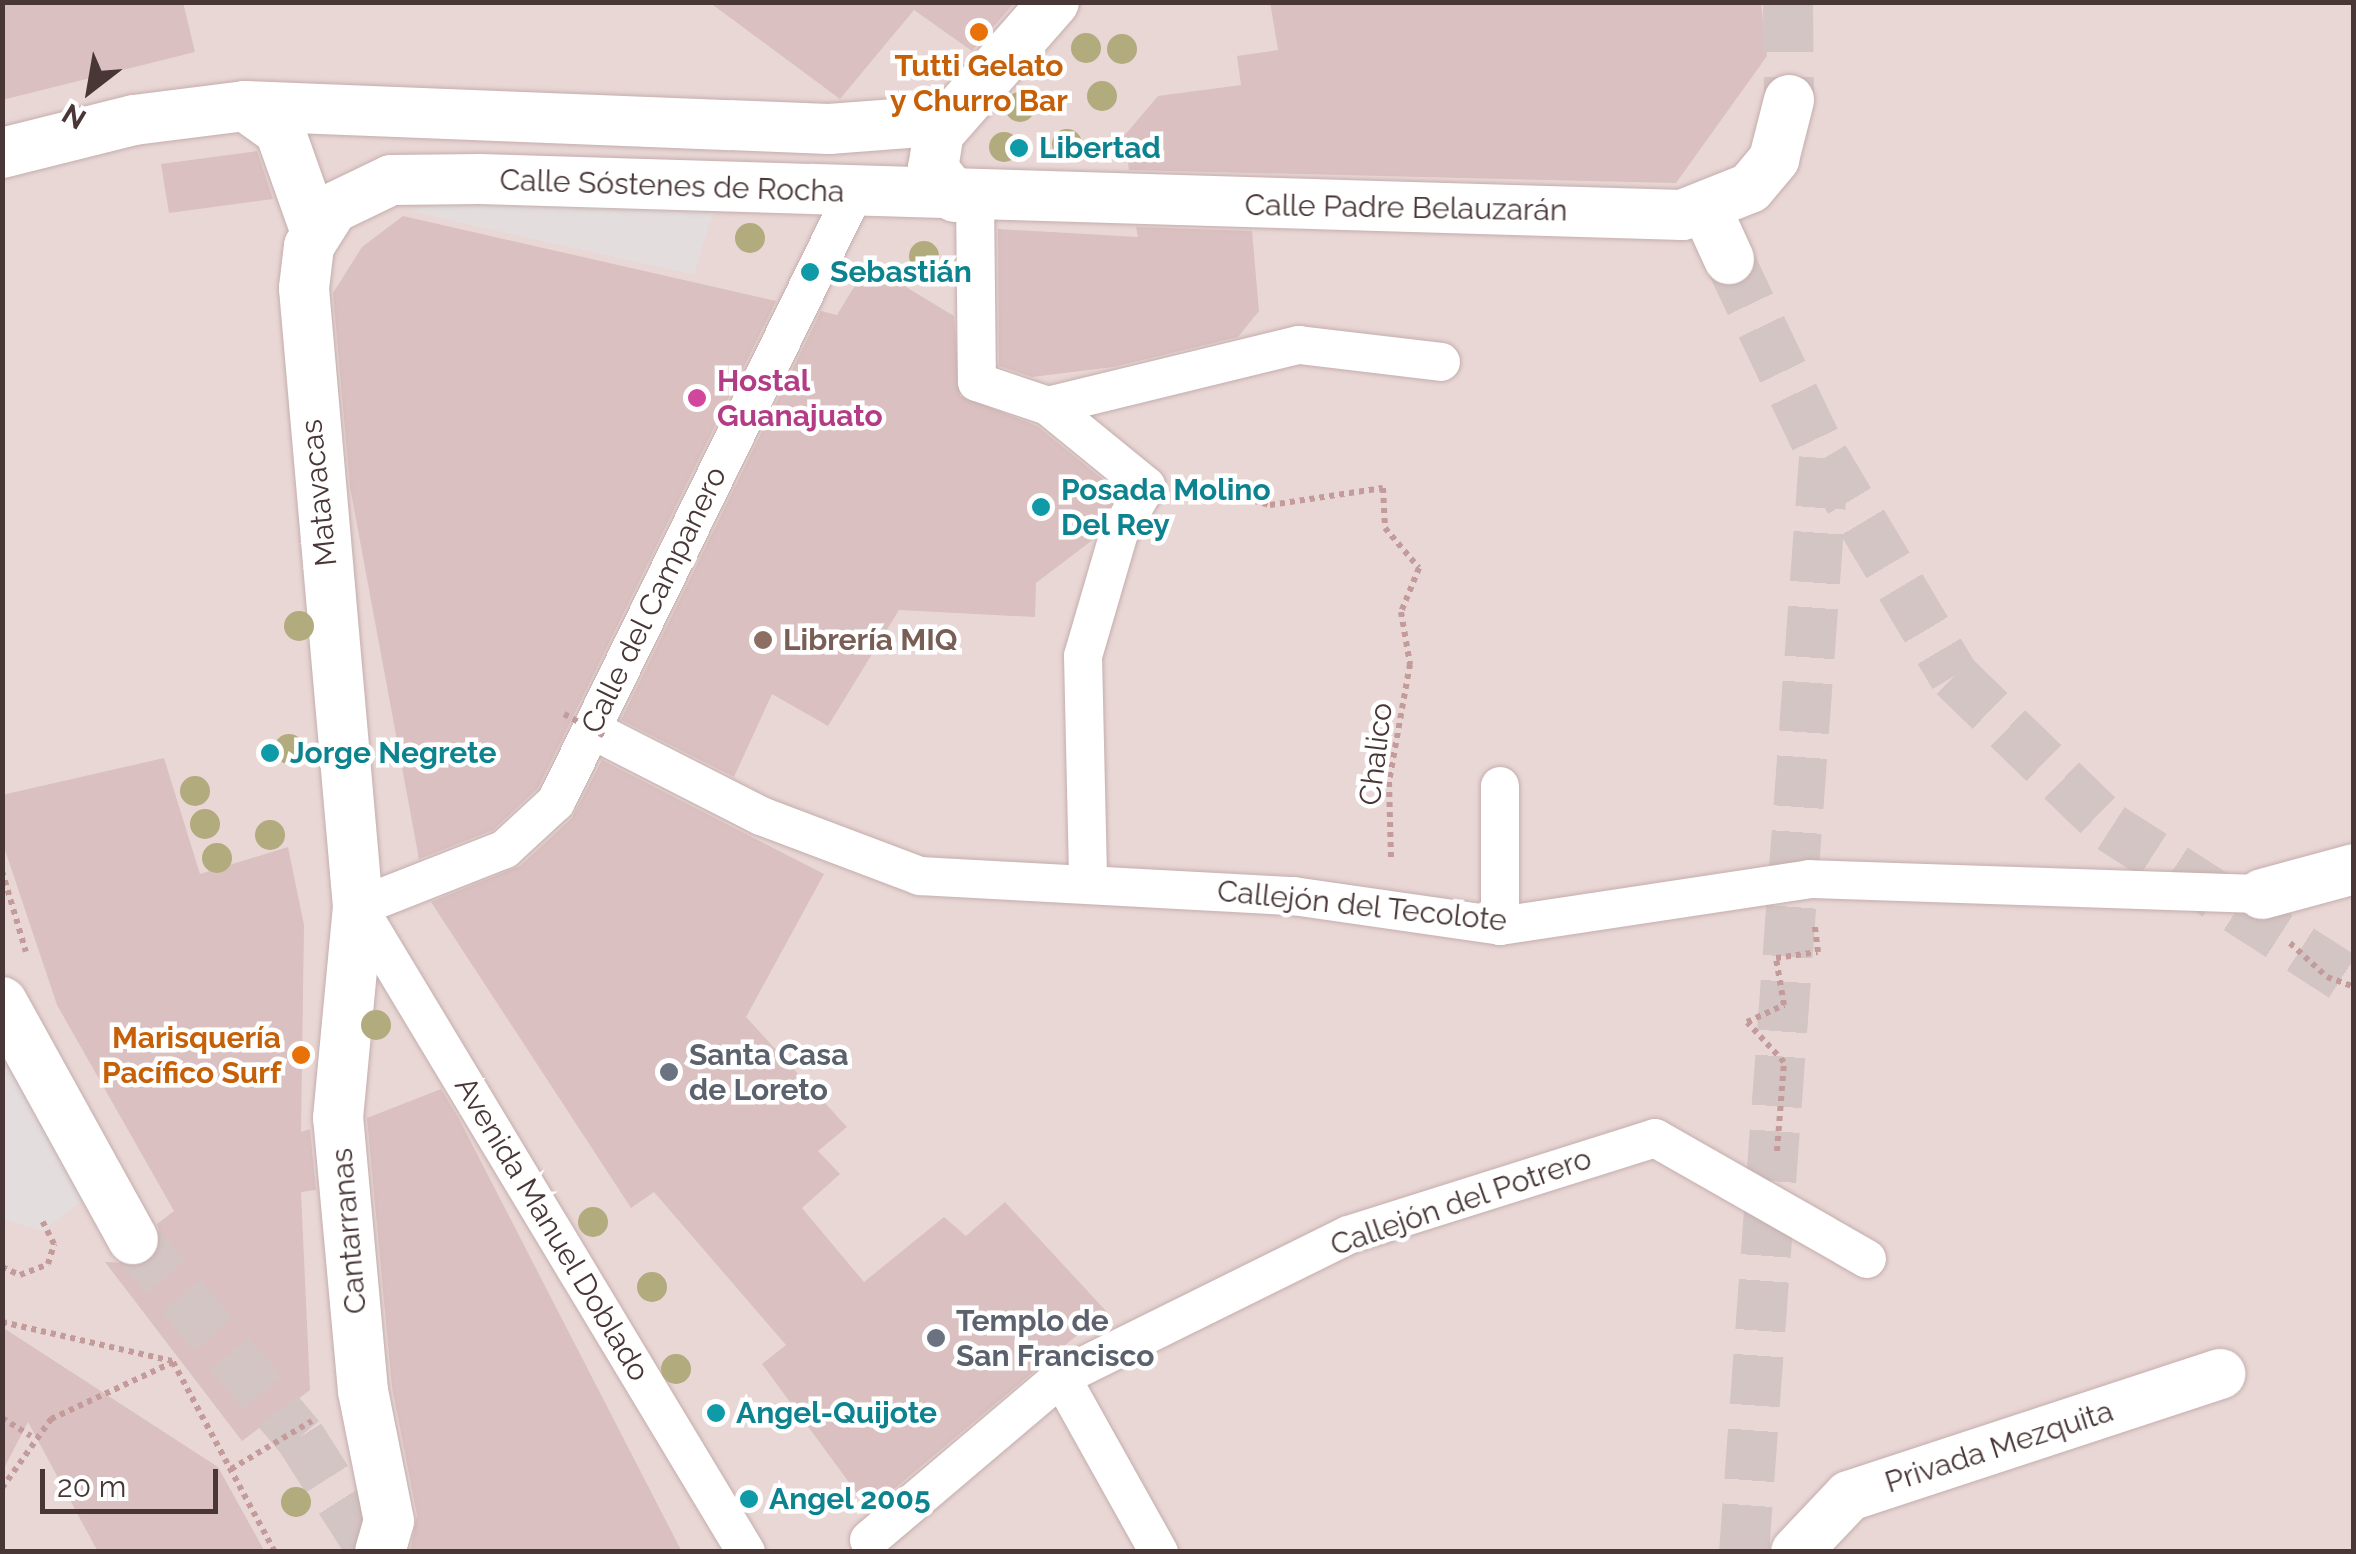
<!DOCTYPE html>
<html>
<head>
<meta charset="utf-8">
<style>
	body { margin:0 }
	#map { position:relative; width:2356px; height:1554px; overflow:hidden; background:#f5e9e8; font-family:Raleway,sans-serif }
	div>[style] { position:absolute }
	.residential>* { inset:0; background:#e9d7d6 }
	.parking>* { inset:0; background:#e3dddd }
	.building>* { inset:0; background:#dac0c0 }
	.minor-tunnel>* { height:50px; margin-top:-25px; transform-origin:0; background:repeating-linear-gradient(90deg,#d3c5c4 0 50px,transparent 0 75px) }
	.path>* { height:6px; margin-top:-3px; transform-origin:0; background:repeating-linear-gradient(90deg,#c39b9a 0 5px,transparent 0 10px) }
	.roads { filter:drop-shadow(0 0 2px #c4aead) drop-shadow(0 0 2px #c4aead) }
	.pedestrian>* { height:38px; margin:-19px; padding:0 19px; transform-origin:19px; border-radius:19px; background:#fff }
	.minor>* { height:50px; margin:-25px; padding:0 25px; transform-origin:25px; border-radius:25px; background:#fff }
	.path-bridge>* { height:6px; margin-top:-3px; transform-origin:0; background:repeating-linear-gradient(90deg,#c39b9a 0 5px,transparent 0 10px) }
	.trees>* { width:30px; height:30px; margin:-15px; border-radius:50%; background:#b1ab7d }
	.dots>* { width:28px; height:28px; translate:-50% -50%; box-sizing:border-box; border:5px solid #fff; border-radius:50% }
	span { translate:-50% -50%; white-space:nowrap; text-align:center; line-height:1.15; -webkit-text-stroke:9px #fff; paint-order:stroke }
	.food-label { font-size:30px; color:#c56008; font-weight:700 }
	.right { translate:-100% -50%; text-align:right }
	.culture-label { font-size:30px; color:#0d838f; font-weight:700 }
	.left { translate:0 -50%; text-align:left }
	.street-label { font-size:30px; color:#493636 }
	.hotel-label { font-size:30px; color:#b23c85; font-weight:700 }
	.education-label { font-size:30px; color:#785e54; font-weight:700 }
	.worship-label { font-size:30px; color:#5b616d; font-weight:700 }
	.frame { position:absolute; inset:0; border:5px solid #493636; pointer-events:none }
	.north { position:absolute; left:40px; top:40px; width:100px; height:100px; -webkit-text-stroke:8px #fff; paint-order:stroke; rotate:211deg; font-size:28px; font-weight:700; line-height:40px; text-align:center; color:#493636 }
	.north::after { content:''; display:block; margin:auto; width:35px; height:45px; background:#493636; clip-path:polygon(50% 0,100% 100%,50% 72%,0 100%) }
	.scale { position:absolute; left:40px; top:1469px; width:178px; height:45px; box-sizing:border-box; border:5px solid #493636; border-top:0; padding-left:12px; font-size:30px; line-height:35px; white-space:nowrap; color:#493636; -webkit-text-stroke:8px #fff; paint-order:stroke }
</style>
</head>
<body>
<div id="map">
	<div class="residential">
		<i style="clip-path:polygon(3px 3px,2353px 3px,2353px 1551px,3px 1551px)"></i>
	</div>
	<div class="parking">
		<i style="clip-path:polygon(482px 192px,714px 209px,694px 275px,409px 211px)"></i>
		<i style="clip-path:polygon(2px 1050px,87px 1197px,43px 1231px,3px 1219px)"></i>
	</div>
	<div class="building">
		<i style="clip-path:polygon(2px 2px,183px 2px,195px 52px,2px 100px)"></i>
		<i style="clip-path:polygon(709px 2px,1015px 2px,972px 51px,914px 10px,840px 99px)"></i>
		<i style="clip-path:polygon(1270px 2px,1761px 2px,1767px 56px,1676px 183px,1129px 170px,1124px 136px,1158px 96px,1241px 85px,1237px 56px,1278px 50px)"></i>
		<i style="clip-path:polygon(257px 151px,273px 199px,169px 213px,161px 164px)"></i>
		<i style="clip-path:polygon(403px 216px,776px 301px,538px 788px,493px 830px,419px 859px,350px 487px,333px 293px,362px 247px)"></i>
		<i style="clip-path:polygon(1136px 227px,1252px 231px,1259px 311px,1238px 337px,1113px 367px,1032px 377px,999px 366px,998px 229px,1138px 237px)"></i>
		<i style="clip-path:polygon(868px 264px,954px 316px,960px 396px,1037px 426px,1117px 491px,1094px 539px,1036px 583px,1035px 617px,899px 610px,828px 726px,772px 694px,734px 777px,621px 720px,821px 311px,837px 315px)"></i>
		<i style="clip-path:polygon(164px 758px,200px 874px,288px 847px,304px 925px,301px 1132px,310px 1129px,316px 1190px,301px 1192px,310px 1390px,242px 1441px,105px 1262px,148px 1264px,162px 1240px,157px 1224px,174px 1211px,57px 1005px,2px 841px,2px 795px)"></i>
		<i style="clip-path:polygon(602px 760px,824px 874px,746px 1017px,847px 1127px,818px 1151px,840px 1174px,802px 1208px,864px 1282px,944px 1217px,966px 1236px,1005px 1202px,1106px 1311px,882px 1499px,859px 1496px,762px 1364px,786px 1345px,654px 1192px,631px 1208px,431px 902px,520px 866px,572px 818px)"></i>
		<i style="clip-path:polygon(441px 1089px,458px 1117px,682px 1552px,410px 1552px,417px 1515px,392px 1387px,367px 1118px)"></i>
		<i style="clip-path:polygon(2px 1327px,218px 1467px,265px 1552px,98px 1552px,28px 1422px,2px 1472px)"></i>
	</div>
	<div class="minor-tunnel">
		<i style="left:1788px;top:2px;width:98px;rotate:89.4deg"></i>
		<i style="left:1729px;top:259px;width:221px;rotate:64.5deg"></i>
		<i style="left:1824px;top:458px;width:1097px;rotate:94.18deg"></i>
		<i style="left:1824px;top:458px;width:254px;rotate:59.2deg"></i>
		<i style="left:1954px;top:676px;width:219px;rotate:44.1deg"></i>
		<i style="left:2111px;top:828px;width:289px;rotate:32.7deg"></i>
		<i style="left:133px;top:1239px;width:259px;rotate:49.9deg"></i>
		<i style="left:300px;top:1437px;width:136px;rotate:57.6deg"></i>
	</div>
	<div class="path">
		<i style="left:1195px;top:486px;width:77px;rotate:14.2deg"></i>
		<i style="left:1270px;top:505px;width:114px;rotate:-8.6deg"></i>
		<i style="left:1383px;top:488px;width:40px;rotate:87.1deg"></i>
		<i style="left:1385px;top:528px;width:52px;rotate:49.6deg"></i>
		<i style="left:1419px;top:568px;width:48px;rotate:112.2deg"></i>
		<i style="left:1401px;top:612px;width:53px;rotate:80.2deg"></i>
		<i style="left:1410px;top:664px;width:120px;rotate:100.1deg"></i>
		<i style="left:1389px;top:782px;width:77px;rotate:88.5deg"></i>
		<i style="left:2px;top:871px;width:84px;rotate:73.5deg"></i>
		<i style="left:2290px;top:943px;width:50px;rotate:42.6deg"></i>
		<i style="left:2327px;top:977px;width:29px;rotate:20deg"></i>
		<i style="left:1777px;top:1151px;width:89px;rotate:-85.5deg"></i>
		<i style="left:1784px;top:1062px;width:54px;rotate:-132.8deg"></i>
		<i style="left:1747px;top:1022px;width:41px;rotate:-24.7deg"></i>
		<i style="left:1784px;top:1005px;width:48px;rotate:-99.7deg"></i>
		<i style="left:1776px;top:958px;width:42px;rotate:-8.1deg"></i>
		<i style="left:1818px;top:952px;width:26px;rotate:-97deg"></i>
		<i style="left:2px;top:1267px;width:20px;rotate:24deg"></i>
		<i style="left:20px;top:1275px;width:30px;rotate:-21deg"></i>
		<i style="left:48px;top:1264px;width:21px;rotate:-73deg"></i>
		<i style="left:54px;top:1244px;width:29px;rotate:-117deg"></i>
		<i style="left:2px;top:1322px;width:174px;rotate:12.9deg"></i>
		<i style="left:2px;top:1418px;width:34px;rotate:32deg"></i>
		<i style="left:231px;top:1469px;width:94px;rotate:-30.7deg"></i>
		<i style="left:2px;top:1488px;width:85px;rotate:-54.6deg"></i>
		<i style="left:51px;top:1419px;width:135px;rotate:-25deg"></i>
		<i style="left:173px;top:1362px;width:216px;rotate:61.8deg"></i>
	</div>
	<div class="roads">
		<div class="pedestrian">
			<i style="left:975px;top:197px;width:185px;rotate:89.4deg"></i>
			<i style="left:977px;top:382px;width:75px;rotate:18.7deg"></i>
			<i style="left:1048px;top:406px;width:127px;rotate:39.2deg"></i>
			<i style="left:1146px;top:486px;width:54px;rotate:119.9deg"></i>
			<i style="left:1119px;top:533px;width:128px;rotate:106.3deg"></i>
			<i style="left:1083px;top:656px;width:228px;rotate:88.7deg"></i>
			<i style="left:1048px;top:406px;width:258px;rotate:-13.7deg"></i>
			<i style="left:1299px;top:345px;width:143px;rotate:6.8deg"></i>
			<i style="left:608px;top:738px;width:172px;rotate:27deg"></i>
			<i style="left:761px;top:816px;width:170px;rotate:20.7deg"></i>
			<i style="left:920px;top:876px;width:374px;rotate:3.1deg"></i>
			<i style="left:1293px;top:896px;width:209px;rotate:8.2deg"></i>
			<i style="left:1500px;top:926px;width:313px;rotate:-8.6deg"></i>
			<i style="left:1809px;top:879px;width:453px;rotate:1.9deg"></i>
			<i style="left:1500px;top:926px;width:140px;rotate:-90deg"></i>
			<i style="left:1061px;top:1377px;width:201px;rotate:60.8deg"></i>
			<i style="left:869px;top:1540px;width:252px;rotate:-40.3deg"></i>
			<i style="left:1061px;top:1377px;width:320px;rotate:-26.3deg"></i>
			<i style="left:1348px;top:1235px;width:322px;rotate:-17.5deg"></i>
			<i style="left:1655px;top:1138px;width:244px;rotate:29.7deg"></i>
			<i style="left:746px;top:1552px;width:753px;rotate:-121.03deg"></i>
			<i style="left:358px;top:907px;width:158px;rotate:-21.5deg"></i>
			<i style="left:505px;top:849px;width:69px;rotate:-42.7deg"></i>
			<i style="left:556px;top:802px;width:678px;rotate:-63.93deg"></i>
		</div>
		<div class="minor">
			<i style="left:245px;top:106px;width:43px;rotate:35.5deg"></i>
			<i style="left:280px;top:131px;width:105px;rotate:70.5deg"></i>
			<i style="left:2px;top:153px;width:136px;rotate:-14deg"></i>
			<i style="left:134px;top:120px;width:112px;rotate:-7.2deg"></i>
			<i style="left:245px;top:106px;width:584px;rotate:2.26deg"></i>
			<i style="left:829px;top:129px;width:121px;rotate:-4.3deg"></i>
			<i style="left:955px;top:197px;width:36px;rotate:-128deg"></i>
			<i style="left:933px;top:169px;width:36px;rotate:-81deg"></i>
			<i style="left:939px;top:133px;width:174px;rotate:-48.7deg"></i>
			<i style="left:1707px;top:211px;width:53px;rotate:65.4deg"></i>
			<i style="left:2262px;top:894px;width:95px;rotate:-15.2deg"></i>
			<i style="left:2px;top:1002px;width:271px;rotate:61.1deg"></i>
			<i style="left:380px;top:1552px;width:32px;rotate:-74deg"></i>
			<i style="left:389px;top:1521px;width:133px;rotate:-101.3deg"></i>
			<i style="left:363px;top:1391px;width:274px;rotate:-95.2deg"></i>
			<i style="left:338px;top:1118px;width:212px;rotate:-84.6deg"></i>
			<i style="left:358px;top:907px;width:621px;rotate:-94.99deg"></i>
			<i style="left:304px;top:288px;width:42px;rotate:-83.2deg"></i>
			<i style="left:309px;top:246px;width:45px;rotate:-57.7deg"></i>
			<i style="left:333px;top:208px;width:64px;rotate:-25.8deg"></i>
			<i style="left:391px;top:180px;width:89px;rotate:-0.6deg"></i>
			<i style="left:480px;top:179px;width:1203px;rotate:1.72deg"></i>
			<i style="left:1682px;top:215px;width:73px;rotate:-21.7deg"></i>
			<i style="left:1750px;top:188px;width:38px;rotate:-50deg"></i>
			<i style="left:1774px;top:159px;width:61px;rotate:-75.7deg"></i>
			<i style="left:1796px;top:1552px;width:77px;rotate:-46.6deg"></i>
			<i style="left:1849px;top:1496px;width:391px;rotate:-18.2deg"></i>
		</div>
	</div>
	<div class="path-bridge">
		<i style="left:564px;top:714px;width:50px;rotate:28.6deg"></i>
	</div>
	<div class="trees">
		<i style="left:1086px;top:48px"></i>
		<i style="left:1122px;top:49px"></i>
		<i style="left:1102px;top:96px"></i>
		<i style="left:1020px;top:107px"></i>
		<i style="left:1067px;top:144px"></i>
		<i style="left:1004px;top:147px"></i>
		<i style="left:750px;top:238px"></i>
		<i style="left:924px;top:256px"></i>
		<i style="left:299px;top:626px"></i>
		<i style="left:289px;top:749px"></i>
		<i style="left:195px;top:791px"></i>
		<i style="left:205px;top:824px"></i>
		<i style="left:270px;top:835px"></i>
		<i style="left:217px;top:858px"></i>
		<i style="left:376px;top:1025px"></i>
		<i style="left:593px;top:1222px"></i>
		<i style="left:652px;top:1287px"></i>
		<i style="left:676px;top:1369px"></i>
		<i style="left:296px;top:1502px"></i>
	</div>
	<div class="dots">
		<i style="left:979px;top:32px;background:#e8710a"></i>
		<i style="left:1019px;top:148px;background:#0f9aa8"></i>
		<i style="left:810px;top:272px;background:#0f9aa8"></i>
		<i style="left:697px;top:398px;background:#d1479c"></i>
		<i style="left:1041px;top:507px;background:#0f9aa8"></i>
		<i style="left:763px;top:640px;background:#8d6e63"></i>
		<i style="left:270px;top:753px;background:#0f9aa8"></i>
		<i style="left:301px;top:1055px;background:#e8710a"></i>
		<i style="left:669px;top:1072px;background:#6b7280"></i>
		<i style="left:936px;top:1338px;background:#6b7280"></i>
		<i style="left:716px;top:1413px;background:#0f9aa8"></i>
		<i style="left:749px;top:1499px;background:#0f9aa8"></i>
	</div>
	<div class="food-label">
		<span style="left:979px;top:83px">Tutti Gelato<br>y Churro Bar</span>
		<span class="right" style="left:281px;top:1055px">Marisquería<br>Pacífico Surf</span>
	</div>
	<div class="culture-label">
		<span class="left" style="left:1039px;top:148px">Libertad</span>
		<span class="left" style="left:830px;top:272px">Sebastián</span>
		<span class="left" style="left:1061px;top:507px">Posada Molino<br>Del Rey</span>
		<span class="left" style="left:290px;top:753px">Jorge Negrete</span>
		<span class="left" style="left:736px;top:1413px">Angel-Quijote</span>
		<span class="left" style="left:769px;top:1499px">Angel 2005</span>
	</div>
	<div class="street-label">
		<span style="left:672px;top:186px;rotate:2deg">Calle Sóstenes de Rocha</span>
		<span style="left:1406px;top:208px;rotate:1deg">Calle Padre Belauzarán</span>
		<span style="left:319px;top:493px;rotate:-96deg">Matavacas</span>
		<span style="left:654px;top:600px;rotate:-64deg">Calle del Campanero</span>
		<span style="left:1376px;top:754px;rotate:-83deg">Chalico</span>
		<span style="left:1362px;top:906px;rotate:6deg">Callejón del Tecolote</span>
		<span style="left:1461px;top:1202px;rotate:-19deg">Callejón del Potrero</span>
		<span style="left:552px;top:1229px;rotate:59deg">Avenida Manuel Doblado</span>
		<span style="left:349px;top:1231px;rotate:-95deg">Cantarranas</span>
		<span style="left:1999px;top:1447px;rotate:-18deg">Privada Mezquita</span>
	</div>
	<div class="hotel-label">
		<span class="left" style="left:717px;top:398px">Hostal<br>Guanajuato</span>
	</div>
	<div class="education-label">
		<span class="left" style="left:783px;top:640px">Librería MIQ</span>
	</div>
	<div class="worship-label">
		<span class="left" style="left:689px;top:1072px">Santa Casa<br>de Loreto</span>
		<span class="left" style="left:956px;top:1338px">Templo de<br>San Francisco</span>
	</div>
	<div class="frame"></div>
	<div class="north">N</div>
	<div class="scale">20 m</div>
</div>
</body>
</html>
